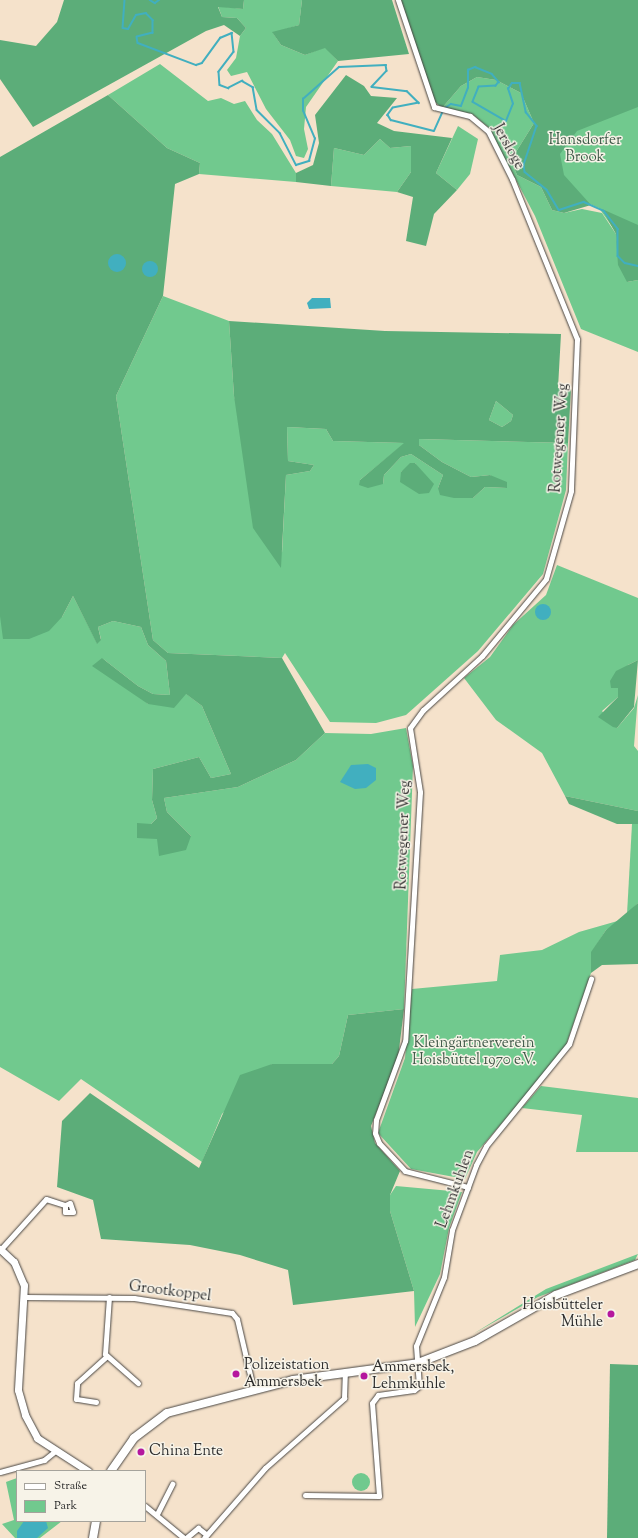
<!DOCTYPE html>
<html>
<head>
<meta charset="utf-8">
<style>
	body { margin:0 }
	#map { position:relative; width:638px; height:1538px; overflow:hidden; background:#f5e2cb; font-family:"Sorts Mill Goudy",serif }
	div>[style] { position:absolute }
	.green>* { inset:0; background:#71c98e }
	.round { border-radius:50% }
	.forest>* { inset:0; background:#5cad79 }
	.water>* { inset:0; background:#41afbf }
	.stream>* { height:1.5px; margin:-0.75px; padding:0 0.75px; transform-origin:0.75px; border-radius:0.75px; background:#41afbf }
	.roads { filter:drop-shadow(0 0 1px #494643) drop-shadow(0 0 1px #494643) }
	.street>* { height:5px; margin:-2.5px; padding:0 2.5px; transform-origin:2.5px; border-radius:2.5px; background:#fff }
	.secondary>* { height:7px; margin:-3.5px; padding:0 3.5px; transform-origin:3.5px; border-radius:3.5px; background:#fff }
	.primary>* { height:8px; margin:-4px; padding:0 4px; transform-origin:4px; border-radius:4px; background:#fff }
	.dots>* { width:11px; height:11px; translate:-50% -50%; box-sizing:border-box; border:2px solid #f7f3e8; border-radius:50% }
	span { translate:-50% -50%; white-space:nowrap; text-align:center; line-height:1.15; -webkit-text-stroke:3px #f7f3e8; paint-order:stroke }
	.park-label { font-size:15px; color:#405a49 }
	.street-label { font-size:15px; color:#2b2b2b }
	.poi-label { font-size:15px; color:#2b2b2b }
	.right { translate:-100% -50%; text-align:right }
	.left { translate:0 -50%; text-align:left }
	.legend { position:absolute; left:16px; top:1470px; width:130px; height:52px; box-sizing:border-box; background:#f7f3e8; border:1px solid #a5a39c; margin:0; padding:5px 7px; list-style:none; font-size:12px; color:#2b2b2b }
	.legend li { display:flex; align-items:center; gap:8px; height:20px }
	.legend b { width:20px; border:1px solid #a5a39c }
</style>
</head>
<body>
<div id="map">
	<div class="green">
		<i style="clip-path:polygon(244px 0,302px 0,299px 25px,273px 33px,281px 45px,305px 55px,325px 47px,338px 61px,306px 107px,304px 129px,308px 149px,304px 158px,296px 156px,290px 140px,266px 109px,247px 72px,231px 76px,227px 70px,236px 58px,240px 36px,246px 28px,237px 18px,222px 17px,218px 6px,243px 9px)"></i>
		<i style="clip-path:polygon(638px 0,638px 266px,627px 282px,638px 280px,638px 352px,581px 329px,535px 216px,488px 127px,472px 114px,442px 108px,461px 86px,477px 77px,496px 80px,521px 93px,534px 123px,511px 160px,517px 175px,541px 187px,552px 210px,564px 213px,582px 209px,602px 213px,616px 234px,617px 242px,620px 238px,599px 208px,540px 182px)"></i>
		<i style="clip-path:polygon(160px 64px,208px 101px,221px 98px,234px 104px,245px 101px,257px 120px,272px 134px,296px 173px,296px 182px,199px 174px,200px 163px,167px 148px,108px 95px)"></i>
		<i style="clip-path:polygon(458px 126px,478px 139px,470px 174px,457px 190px,436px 173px)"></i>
		<i style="clip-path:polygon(380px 139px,390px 148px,411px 146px,411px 172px,397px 192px,331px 186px,334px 148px,364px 155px)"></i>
		<i style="clip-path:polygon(evenodd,163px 296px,229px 321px,234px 396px,282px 553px,286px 475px,310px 471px,314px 465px,288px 461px,287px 427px,326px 429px,333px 441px,405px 443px,360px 480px,383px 484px,384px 475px,401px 457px,411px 454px,443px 475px,438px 488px,473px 498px,485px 487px,507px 488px,490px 475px,471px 477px,442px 462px,419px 445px,419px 439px,568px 443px,566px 490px,543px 574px,478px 651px,406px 715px,376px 723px,330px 722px,285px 653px,282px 658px,168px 653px,153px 640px,116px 396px,163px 296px,415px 463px,425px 478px,433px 484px,401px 472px,415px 463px)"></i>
		<i style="clip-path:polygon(496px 401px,513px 415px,511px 421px,502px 427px,489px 420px)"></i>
		<i style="clip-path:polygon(557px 565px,638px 598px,638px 660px,628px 665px,618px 697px,602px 711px,617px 728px,634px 708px,638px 695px,634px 746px,638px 751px,638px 811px,565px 796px,542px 753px,496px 720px,464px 678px,490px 657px,513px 625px,546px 595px)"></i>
		<i style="clip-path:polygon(73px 596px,97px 643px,101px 639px,98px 627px,113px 621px,141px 627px,148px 645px,166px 661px,170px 695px,153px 694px,138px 686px,102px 658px,148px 704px,185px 693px,202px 706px,231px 774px,211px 778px,199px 757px,153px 769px,152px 800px,157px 818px,137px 838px,191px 836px,167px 812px,164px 798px,238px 787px,296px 760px,325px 733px,371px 734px,406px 728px,413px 766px,404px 1009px,348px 1015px,339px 1056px,332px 1064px,272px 1064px,222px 1114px,202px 1162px,81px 1079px,59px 1101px,0 1067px,0 616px,62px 617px)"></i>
		<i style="clip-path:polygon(632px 824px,638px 824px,638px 903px,627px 914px)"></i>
		<i style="clip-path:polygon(621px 920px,606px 930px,592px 952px,591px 973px,564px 1051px,477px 1152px,465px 1179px,411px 1169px,378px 1133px,405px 1058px,412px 989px,497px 981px,500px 955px,542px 950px,579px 932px)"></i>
		<i style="clip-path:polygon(541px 1086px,638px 1098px,638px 1152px,576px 1152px,582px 1115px,522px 1108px)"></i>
		<i style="clip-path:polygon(396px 1186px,462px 1192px,449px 1228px,440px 1274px,415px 1327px,414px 1291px,390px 1211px,390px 1195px)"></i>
		<i style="clip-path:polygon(638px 1254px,635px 1260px,538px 1297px,473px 1334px,546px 1289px)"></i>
		<i class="round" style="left:352px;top:1473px;width:18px;height:18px"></i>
		<i style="clip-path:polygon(17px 1478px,17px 1521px,62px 1521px,40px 1538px,15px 1538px,2px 1524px,14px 1520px,6px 1482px)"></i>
	</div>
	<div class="forest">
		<i style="clip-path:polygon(64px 0,244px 0,243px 9px,218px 7px,222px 17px,237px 18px,246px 28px,240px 36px,224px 25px,206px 31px,33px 127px,0 79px,0 40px,36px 46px,57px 22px)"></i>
		<i style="clip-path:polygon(302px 0,392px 0,409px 54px,338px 61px,325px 48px,305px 55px,281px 45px,272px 32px,299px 25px)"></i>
		<i style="clip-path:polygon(401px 0,638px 0,638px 107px,577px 131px,560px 154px,564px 175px,591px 205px,564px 213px,552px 210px,541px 187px,517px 175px,511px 160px,534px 123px,521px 93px,496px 80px,477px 77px,461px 86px,442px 108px,434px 101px)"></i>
		<i style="clip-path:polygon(346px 75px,364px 86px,371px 96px,397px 98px,377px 123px,394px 131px,452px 138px,436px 173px,457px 190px,434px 214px,426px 246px,406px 241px,413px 197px,397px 192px,411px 172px,411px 146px,390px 148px,380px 139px,364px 155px,334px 148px,331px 186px,296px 182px,296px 173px,313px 165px,319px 143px,315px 115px)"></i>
		<i style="clip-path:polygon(108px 95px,167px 148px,200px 163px,199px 174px,175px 184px,163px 296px,116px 396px,153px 640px,168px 653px,282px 658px,325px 733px,296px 760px,238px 787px,164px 798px,167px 812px,191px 836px,186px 850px,159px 856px,157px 839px,137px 838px,137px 823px,151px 824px,157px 818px,152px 800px,153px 769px,199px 757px,211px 778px,231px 774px,202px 706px,186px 694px,174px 708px,148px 704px,92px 666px,102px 658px,138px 686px,153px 694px,170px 695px,166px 661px,148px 645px,141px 627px,113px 621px,98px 627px,101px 640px,97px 644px,73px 596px,62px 617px,49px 631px,29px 639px,3px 639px,0 616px,0 157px)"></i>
		<i style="clip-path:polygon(602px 209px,638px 225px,638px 280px,627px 282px,618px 265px,616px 234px)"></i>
		<i style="clip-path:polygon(evenodd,229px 321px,385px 331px,561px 334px,558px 388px,571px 389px,568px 443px,419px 439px,419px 445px,442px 462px,471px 477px,490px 475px,507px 482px,507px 488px,485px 487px,473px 498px,454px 498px,440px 495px,438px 488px,443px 475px,411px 454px,401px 457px,384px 475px,383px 484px,368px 488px,359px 485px,360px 480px,404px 443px,333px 441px,326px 429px,287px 427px,288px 461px,314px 465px,310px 471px,286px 475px,281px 568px,253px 528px,234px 396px,229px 321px,496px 401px,513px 415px,511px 421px,502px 427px,489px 420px,496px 401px)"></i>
		<i style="clip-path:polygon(410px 463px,415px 463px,434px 484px,429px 493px,419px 494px,400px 482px,401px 472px)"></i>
		<i style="clip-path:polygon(638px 660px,634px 707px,617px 728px,613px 727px,598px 717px,618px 697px,618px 688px,611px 688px,610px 681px,616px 671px)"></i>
		<i style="clip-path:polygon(565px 796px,638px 811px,638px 824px,617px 824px,569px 804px)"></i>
		<i style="clip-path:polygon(638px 903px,638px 964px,602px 965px,591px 973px,591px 952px,606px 930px)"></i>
		<i style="clip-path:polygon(404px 1009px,398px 1058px,371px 1126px,375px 1143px,400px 1171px,390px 1195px,390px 1211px,414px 1291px,293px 1305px,288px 1270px,240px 1255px,190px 1245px,101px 1239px,93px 1200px,57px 1187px,62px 1121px,90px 1093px,199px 1168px,240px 1075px,272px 1064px,332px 1064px,339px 1056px,348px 1015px)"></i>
		<i style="clip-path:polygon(610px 1364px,638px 1365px,638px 1538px,607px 1538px)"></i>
	</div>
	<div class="water">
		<i class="round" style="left:108px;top:254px;width:18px;height:18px"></i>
		<i class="round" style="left:142px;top:261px;width:16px;height:16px"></i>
		<i style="clip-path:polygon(312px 298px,330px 298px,331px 308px,309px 309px,307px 303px)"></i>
		<i class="round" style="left:535px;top:604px;width:16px;height:16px"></i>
		<i style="clip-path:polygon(368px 764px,376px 768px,376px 780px,366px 788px,355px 789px,340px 782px,351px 765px)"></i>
		<i style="clip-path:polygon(24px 1521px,46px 1521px,48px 1528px,37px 1538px,17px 1538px,17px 1531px)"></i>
	</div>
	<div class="stream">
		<i style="left:125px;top:0;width:28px;rotate:94deg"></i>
		<i style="left:123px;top:28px;width:5px;rotate:11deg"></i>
		<i style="left:128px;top:29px;width:16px;rotate:-60deg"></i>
		<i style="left:136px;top:15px;width:10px;rotate:-11deg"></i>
		<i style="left:146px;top:13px;width:10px;rotate:45deg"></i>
		<i style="left:153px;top:20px;width:13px;rotate:90deg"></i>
		<i style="left:153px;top:33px;width:16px;rotate:166deg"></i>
		<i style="left:137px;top:37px;width:6px;rotate:81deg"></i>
		<i style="left:138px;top:43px;width:62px;rotate:20.8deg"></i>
		<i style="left:196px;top:65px;width:6px;rotate:-18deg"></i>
		<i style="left:202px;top:63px;width:31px;rotate:-54deg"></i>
		<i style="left:220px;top:38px;width:13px;rotate:-23deg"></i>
		<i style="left:232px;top:33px;width:19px;rotate:84deg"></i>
		<i style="left:234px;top:52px;width:25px;rotate:127deg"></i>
		<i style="left:219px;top:72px;width:13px;rotate:86deg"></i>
		<i style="left:220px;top:85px;width:9px;rotate:21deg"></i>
		<i style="left:228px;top:88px;width:16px;rotate:-27deg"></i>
		<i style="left:242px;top:81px;width:13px;rotate:29deg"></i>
		<i style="left:253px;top:87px;width:23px;rotate:80deg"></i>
		<i style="left:257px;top:110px;width:33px;rotate:45deg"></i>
		<i style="left:280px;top:133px;width:36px;rotate:63deg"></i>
		<i style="left:296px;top:165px;width:14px;rotate:-17deg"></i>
		<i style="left:309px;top:161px;width:23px;rotate:-75deg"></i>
		<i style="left:315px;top:139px;width:30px;rotate:-113deg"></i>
		<i style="left:303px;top:111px;width:12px;rotate:-90deg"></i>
		<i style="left:303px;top:99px;width:48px;rotate:-41.6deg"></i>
		<i style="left:339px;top:67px;width:47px;rotate:-2.4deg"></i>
		<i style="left:386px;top:65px;width:6px;rotate:81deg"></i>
		<i style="left:387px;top:71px;width:22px;rotate:133deg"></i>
		<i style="left:372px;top:87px;width:35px;rotate:7deg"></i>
		<i style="left:407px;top:91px;width:17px;rotate:45deg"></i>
		<i style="left:419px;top:103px;width:26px;rotate:169deg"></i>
		<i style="left:393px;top:108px;width:9px;rotate:126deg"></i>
		<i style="left:388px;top:115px;width:6px;rotate:59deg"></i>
		<i style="left:391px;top:120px;width:44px;rotate:14.3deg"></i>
		<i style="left:434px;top:131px;width:22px;rotate:-66deg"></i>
		<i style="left:150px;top:0;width:6px;rotate:31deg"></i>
		<i style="left:155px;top:3px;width:5px;rotate:-37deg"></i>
		<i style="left:445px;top:108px;width:7px;rotate:-34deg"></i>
		<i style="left:451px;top:104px;width:10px;rotate:11deg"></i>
		<i style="left:461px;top:106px;width:19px;rotate:-69deg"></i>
		<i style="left:468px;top:88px;width:18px;rotate:-90deg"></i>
		<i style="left:468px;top:70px;width:8px;rotate:-23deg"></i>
		<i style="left:475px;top:67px;width:18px;rotate:22deg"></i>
		<i style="left:492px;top:74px;width:11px;rotate:49deg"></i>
		<i style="left:499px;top:82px;width:5px;rotate:127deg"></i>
		<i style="left:496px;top:86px;width:17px;rotate:177deg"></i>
		<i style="left:479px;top:87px;width:16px;rotate:112deg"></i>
		<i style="left:473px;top:102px;width:38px;rotate:30deg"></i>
		<i style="left:506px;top:121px;width:18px;rotate:-68deg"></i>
		<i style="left:513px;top:104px;width:16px;rotate:-108deg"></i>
		<i style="left:508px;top:89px;width:7px;rotate:-56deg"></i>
		<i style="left:512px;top:83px;width:8px"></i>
		<i style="left:520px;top:83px;width:30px;rotate:78deg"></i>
		<i style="left:526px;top:112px;width:18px;rotate:52deg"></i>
		<i style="left:537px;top:126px;width:41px;rotate:108.4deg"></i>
		<i style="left:524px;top:165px;width:7px;rotate:82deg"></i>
		<i style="left:525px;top:172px;width:28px;rotate:39deg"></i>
		<i style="left:547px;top:190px;width:23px;rotate:59deg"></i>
		<i style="left:559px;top:210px;width:26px;rotate:-18deg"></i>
		<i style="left:584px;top:202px;width:22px;rotate:24deg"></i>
		<i style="left:604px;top:211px;width:23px;rotate:52deg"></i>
		<i style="left:618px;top:229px;width:27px;rotate:90deg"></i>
		<i style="left:618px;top:256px;width:10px;rotate:45deg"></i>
		<i style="left:625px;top:263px;width:13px;rotate:13deg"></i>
	</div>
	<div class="roads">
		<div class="street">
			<i style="left:398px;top:0;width:113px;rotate:71.4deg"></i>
			<i style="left:434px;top:107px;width:37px;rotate:14deg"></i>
			<i style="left:470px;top:116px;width:23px;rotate:40deg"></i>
			<i style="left:488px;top:131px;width:54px;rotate:63.4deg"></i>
			<i style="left:512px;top:179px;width:173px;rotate:67.9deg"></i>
			<i style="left:577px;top:339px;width:152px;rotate:92.3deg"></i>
			<i style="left:571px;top:491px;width:91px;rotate:105.9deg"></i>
			<i style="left:546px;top:579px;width:100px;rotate:129.7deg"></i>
			<i style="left:482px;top:656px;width:80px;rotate:137.5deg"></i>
			<i style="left:423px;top:710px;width:22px;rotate:126deg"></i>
			<i style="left:410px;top:728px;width:65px;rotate:81.1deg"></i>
			<i style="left:420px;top:792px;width:249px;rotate:93.4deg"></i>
			<i style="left:405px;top:1041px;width:84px;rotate:110.2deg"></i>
			<i style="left:376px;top:1120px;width:13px;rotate:94deg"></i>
			<i style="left:375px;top:1133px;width:11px;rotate:68deg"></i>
			<i style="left:379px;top:1143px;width:38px;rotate:47deg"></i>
			<i style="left:405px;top:1171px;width:65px;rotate:14.3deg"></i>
			<i style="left:1px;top:1249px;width:67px;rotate:-48deg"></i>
			<i style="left:46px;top:1199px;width:20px;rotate:18deg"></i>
			<i style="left:65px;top:1205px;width:5px;rotate:-22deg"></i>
			<i style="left:70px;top:1203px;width:9px;rotate:72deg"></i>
			<i style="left:73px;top:1212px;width:8px;rotate:180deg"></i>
			<i style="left:65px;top:1212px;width:7px;rotate:-90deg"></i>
			<i style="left:25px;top:1297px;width:109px;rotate:0.5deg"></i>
			<i style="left:134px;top:1298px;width:99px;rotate:8.7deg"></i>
			<i style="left:232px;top:1313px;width:8px;rotate:50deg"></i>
			<i style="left:237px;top:1319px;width:71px;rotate:76.9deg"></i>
			<i style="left:109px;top:1297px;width:57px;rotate:94deg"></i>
			<i style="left:105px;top:1354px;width:44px;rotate:41.3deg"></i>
			<i style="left:96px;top:1402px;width:20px;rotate:-171deg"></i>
			<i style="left:76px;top:1399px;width:16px;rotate:-86deg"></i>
			<i style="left:77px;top:1383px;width:39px;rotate:-42deg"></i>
			<i style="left:0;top:1472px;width:46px;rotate:-15.3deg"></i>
			<i style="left:44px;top:1460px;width:13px;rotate:-39deg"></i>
			<i style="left:305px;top:1495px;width:74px;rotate:0.8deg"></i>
			<i style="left:379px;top:1496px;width:93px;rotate:-94.3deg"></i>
			<i style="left:372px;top:1403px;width:10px;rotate:-53deg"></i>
			<i style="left:378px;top:1395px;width:36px;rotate:-8deg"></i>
			<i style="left:414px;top:1390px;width:6px;rotate:-39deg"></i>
			<i style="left:419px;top:1386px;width:40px;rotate:-94.3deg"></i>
			<i style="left:416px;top:1346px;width:74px;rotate:-67.9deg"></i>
			<i style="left:444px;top:1277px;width:48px;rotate:-80.3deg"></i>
			<i style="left:452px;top:1230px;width:69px;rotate:-69.7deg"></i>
			<i style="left:476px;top:1165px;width:21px;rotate:-62deg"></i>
			<i style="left:486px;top:1146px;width:132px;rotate:-50.9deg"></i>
			<i style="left:569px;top:1044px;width:69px;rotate:-71.3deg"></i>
			<i style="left:145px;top:1506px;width:50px;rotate:39.4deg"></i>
			<i style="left:157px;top:1514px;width:34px;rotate:-63deg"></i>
			<i style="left:186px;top:1538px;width:16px;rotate:-40deg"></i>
			<i style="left:198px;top:1528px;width:11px;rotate:38deg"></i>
			<i style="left:204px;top:1538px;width:93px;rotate:-48.9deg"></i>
			<i style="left:265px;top:1468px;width:106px;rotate:-41.5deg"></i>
			<i style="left:344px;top:1398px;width:24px;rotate:-88deg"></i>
		</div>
		<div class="secondary">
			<i style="left:0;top:1249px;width:19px;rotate:43deg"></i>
			<i style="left:14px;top:1262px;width:25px;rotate:67deg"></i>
			<i style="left:24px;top:1285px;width:105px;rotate:93.3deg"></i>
			<i style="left:18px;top:1390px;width:26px;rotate:74deg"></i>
			<i style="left:25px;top:1415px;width:26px;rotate:62deg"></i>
			<i style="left:37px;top:1438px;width:61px;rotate:32.9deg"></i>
		</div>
		<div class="primary">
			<i style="left:111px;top:1471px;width:40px;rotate:-55.1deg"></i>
			<i style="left:134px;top:1438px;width:41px;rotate:-37.1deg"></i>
			<i style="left:167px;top:1413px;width:130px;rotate:-14.7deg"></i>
			<i style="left:293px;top:1380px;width:126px;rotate:-7.7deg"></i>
			<i style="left:418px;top:1363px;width:61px;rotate:-21.1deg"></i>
			<i style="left:475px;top:1341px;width:93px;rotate:-29.6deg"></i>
			<i style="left:556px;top:1295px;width:88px;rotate:-20.7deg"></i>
			<i style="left:93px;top:1538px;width:17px;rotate:-80deg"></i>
		</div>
	</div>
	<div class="dots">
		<i style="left:611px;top:1314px;background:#b5179e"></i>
		<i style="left:236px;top:1374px;background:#b5179e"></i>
		<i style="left:364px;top:1376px;background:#b5179e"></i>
		<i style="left:141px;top:1452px;background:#b5179e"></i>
	</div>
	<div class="park-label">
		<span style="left:585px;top:149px">Hansdorfer<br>Brook</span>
		<span style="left:474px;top:1052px">Kleingärtnerverein<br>Hoisbüttel 1970 e.V.</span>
	</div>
	<div class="street-label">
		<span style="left:508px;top:147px;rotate:61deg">Jersloge</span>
		<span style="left:560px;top:438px;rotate:-86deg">Rotwegener Weg</span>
		<span style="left:404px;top:835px;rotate:-88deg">Rotwegener Weg</span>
		<span style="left:456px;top:1189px;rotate:-70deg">Lehmkuhlen</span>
		<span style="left:170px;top:1292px;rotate:7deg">Grootkoppel</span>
	</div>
	<div class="poi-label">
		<span class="right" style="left:603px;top:1314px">Hoisbütteler<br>Mühle</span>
		<span class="left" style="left:244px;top:1374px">Polizeistation<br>Ammersbek</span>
		<span class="left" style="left:372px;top:1376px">Ammersbek,<br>Lehmkuhle</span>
		<span class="left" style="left:149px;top:1452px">China Ente</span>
	</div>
	<ul class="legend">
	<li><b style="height:5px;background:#fff"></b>Straße</li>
	<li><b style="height:11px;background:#71c98e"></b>Park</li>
	</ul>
</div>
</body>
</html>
